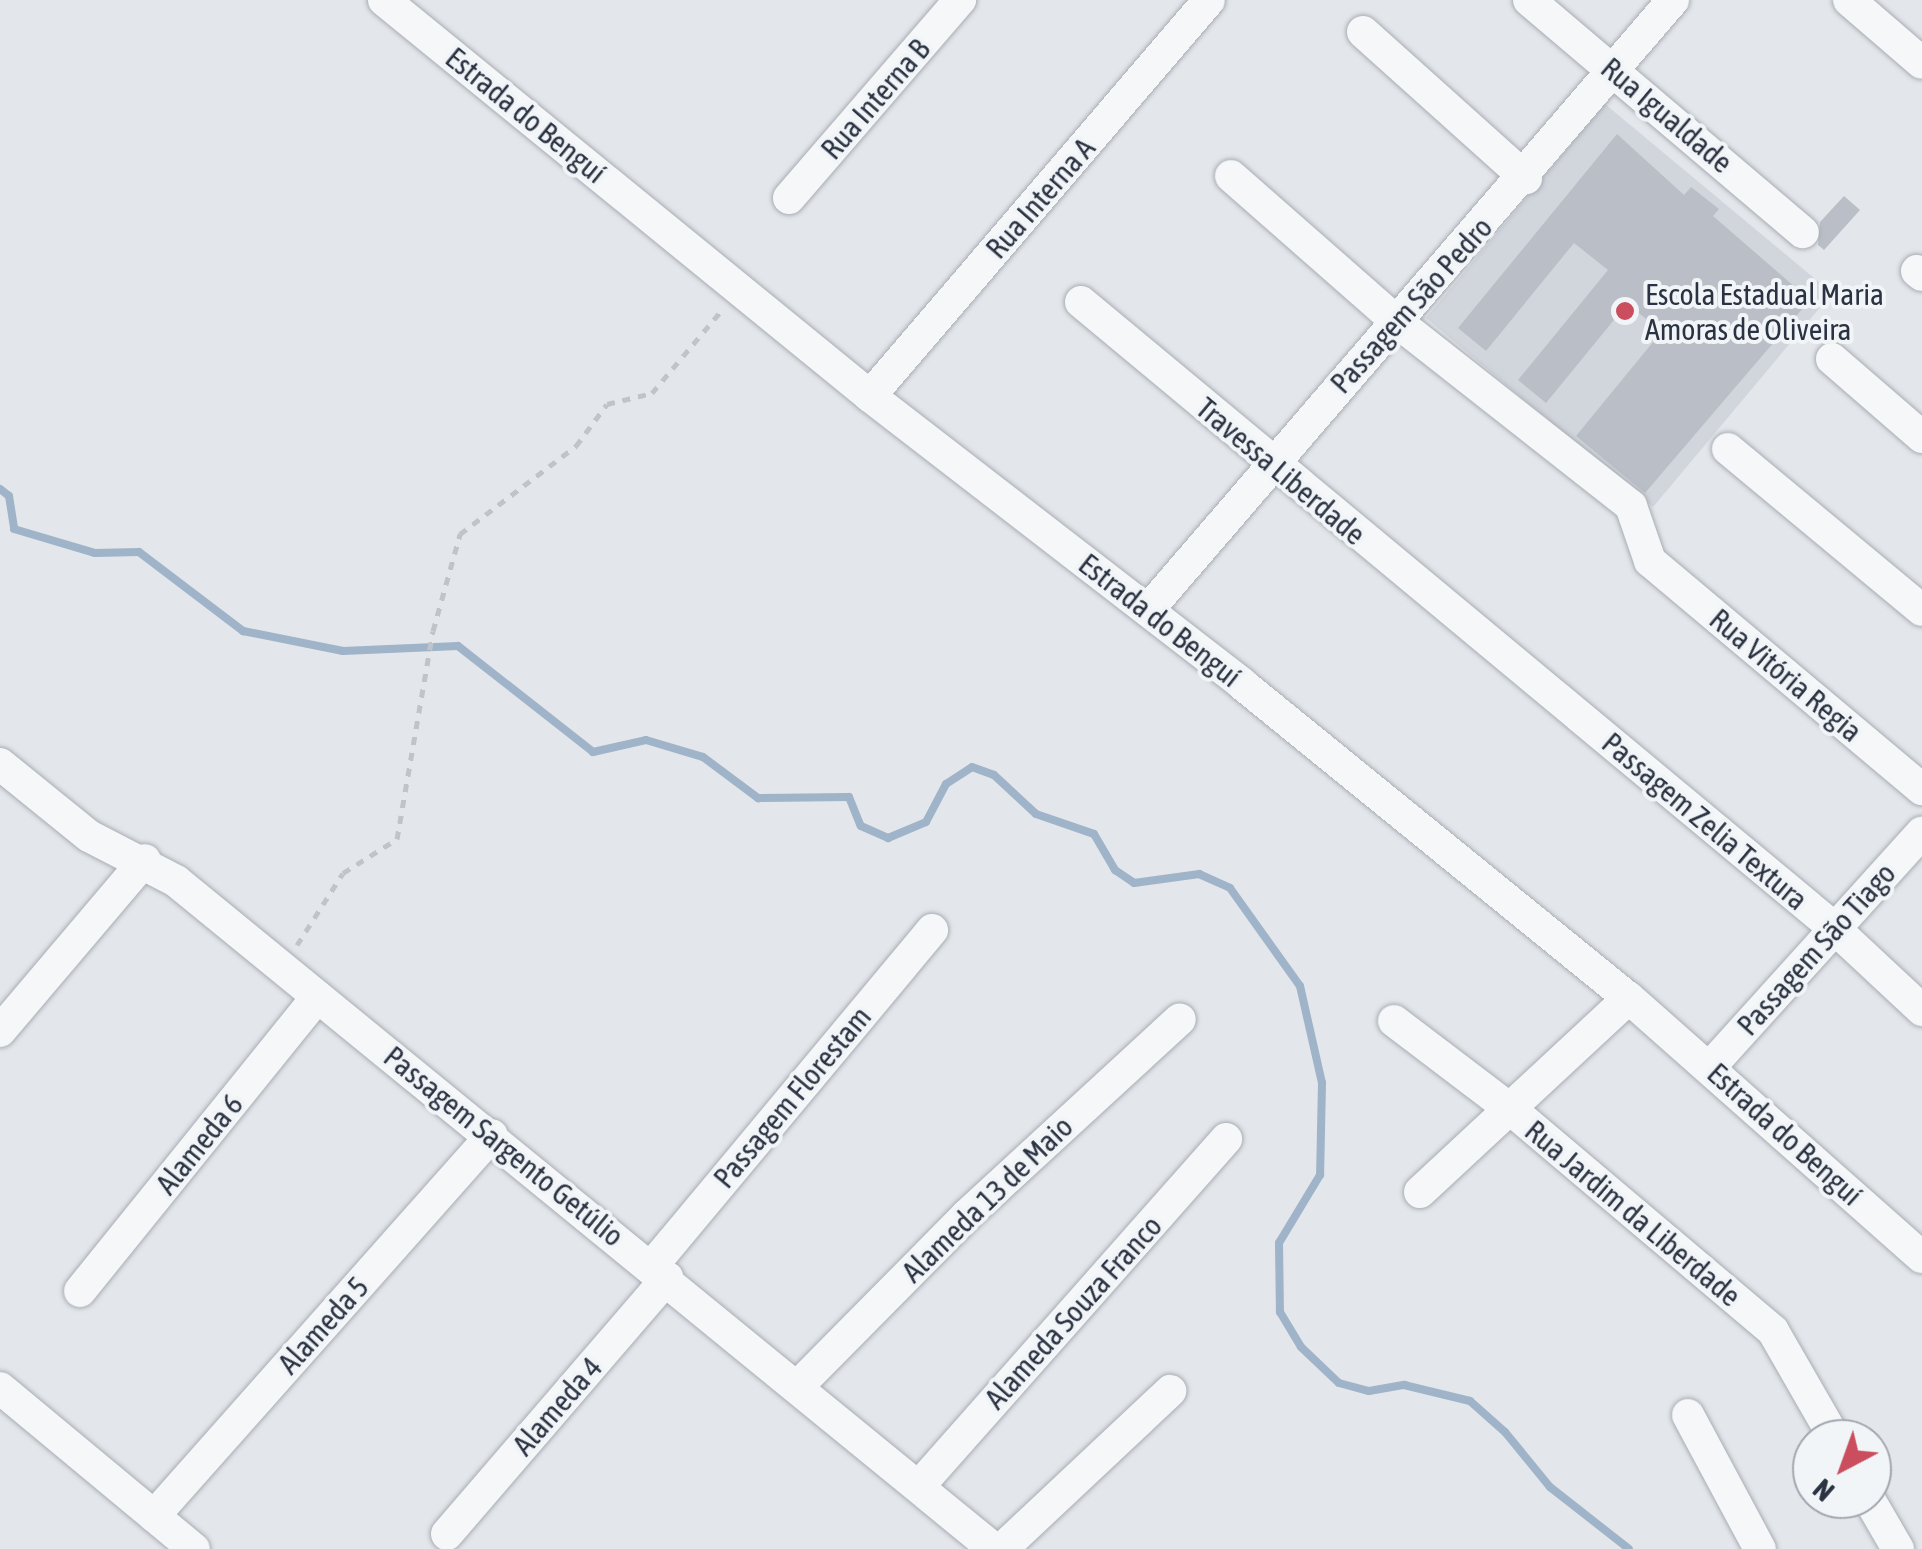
<!DOCTYPE html>
<html>
<head>
<meta charset="utf-8">
<style>
	body { margin:0 }
	#map { position:relative; width:1922px; height:1549px; overflow:hidden; background:#e3e6ea; font-family:"Asap Condensed",sans-serif }
	div>[style] { position:absolute }
	.built>* { inset:0; background:#d1d5dc }
	.stream>* { height:8px; margin:-4px; padding:0 4px; transform-origin:4px; border-radius:4px; background:#9fb3c9 }
	.building>* { inset:0; background:#babfc7 }
	.path>* { height:5px; margin-top:-2.5px; transform-origin:0; background:repeating-linear-gradient(90deg,#c0c4c9 0 8px,transparent 0 16px) }
	.roads { filter:drop-shadow(0 0 2px #a8adb4) drop-shadow(0 0 2px #a8adb4) }
	.minor>* { height:32px; margin:-16px; padding:0 16px; transform-origin:16px; border-radius:16px; background:#f5f7f9 }
	.dots>* { width:28px; height:28px; translate:-50% -50%; box-sizing:border-box; border:5px solid #f2f5f8; border-radius:50% }
	span { translate:-50% -50%; white-space:nowrap; text-align:center; line-height:1.15; -webkit-text-stroke:8px #f2f5f8; paint-order:stroke }
	.street-label { font-size:30px; color:#2b3342 }
	.poi-label { font-size:30px; color:#2b3342 }
	.left { translate:0 -50%; text-align:left }
	.north { position:absolute; left:1792px; top:1419px; width:100px; height:100px; box-sizing:border-box; background:#f2f5f8; border:2px solid #a2a7af; border-radius:50%; rotate:221deg; font-size:28px; font-weight:700; line-height:40px; text-align:center; color:#2b3342 }
	.north::after { content:''; display:block; margin:auto; width:35px; height:45px; background:#ca4e5e; clip-path:polygon(50% 0,100% 100%,50% 72%,0 100%) }
</style>
</head>
<body>
<div id="map">
	<div class="built">
		<i style="clip-path:polygon(1605px 104px,1832px 293px,1653px 507px,1426px 318px)"></i>
	</div>
	<div class="stream">
		<i style="left:0;top:489px;width:11px;rotate:38deg"></i>
		<i style="left:9px;top:496px;width:33px;rotate:81deg"></i>
		<i style="left:14px;top:529px;width:84px;rotate:16.5deg"></i>
		<i style="left:95px;top:553px;width:44px;rotate:-1.3deg"></i>
		<i style="left:139px;top:552px;width:131px;rotate:37.2deg"></i>
		<i style="left:243px;top:631px;width:102px;rotate:11.3deg"></i>
		<i style="left:343px;top:651px;width:115px;rotate:-2.5deg"></i>
		<i style="left:458px;top:646px;width:172px;rotate:38.1deg"></i>
		<i style="left:593px;top:752px;width:54px;rotate:-12.8deg"></i>
		<i style="left:646px;top:740px;width:59px;rotate:16.6deg"></i>
		<i style="left:703px;top:757px;width:69px;rotate:36.7deg"></i>
		<i style="left:758px;top:798px;width:91px;rotate:-0.6deg"></i>
		<i style="left:849px;top:797px;width:31px;rotate:68deg"></i>
		<i style="left:861px;top:826px;width:30px;rotate:24deg"></i>
		<i style="left:888px;top:838px;width:41px;rotate:-22.8deg"></i>
		<i style="left:926px;top:822px;width:43px;rotate:-62.2deg"></i>
		<i style="left:946px;top:784px;width:31px;rotate:-33deg"></i>
		<i style="left:972px;top:767px;width:23px;rotate:20deg"></i>
		<i style="left:994px;top:775px;width:57px;rotate:42.9deg"></i>
		<i style="left:1036px;top:814px;width:61px;rotate:19deg"></i>
		<i style="left:1094px;top:834px;width:42px;rotate:59.7deg"></i>
		<i style="left:1115px;top:870px;width:23px;rotate:34deg"></i>
		<i style="left:1134px;top:883px;width:66px;rotate:-7.9deg"></i>
		<i style="left:1199px;top:874px;width:34px;rotate:24deg"></i>
		<i style="left:1230px;top:888px;width:120px;rotate:54.5deg"></i>
		<i style="left:1300px;top:986px;width:99px;rotate:77.2deg"></i>
		<i style="left:1322px;top:1083px;width:92px;rotate:91.2deg"></i>
		<i style="left:1320px;top:1175px;width:79px;rotate:121.1deg"></i>
		<i style="left:1279px;top:1243px;width:69px;rotate:89.2deg"></i>
		<i style="left:1280px;top:1312px;width:41px;rotate:59deg"></i>
		<i style="left:1301px;top:1347px;width:52px;rotate:43.5deg"></i>
		<i style="left:1339px;top:1383px;width:31px;rotate:15deg"></i>
		<i style="left:1369px;top:1391px;width:36px;rotate:-10deg"></i>
		<i style="left:1404px;top:1385px;width:68px;rotate:13.6deg"></i>
		<i style="left:1470px;top:1401px;width:47px;rotate:41.5deg"></i>
		<i style="left:1505px;top:1432px;width:71px;rotate:50.7deg"></i>
		<i style="left:1550px;top:1487px;width:100px;rotate:38.1deg"></i>
	</div>
	<div class="building">
		<i style="clip-path:polygon(1617px 134px,1684px 195px,1691px 187px,1719px 209px,1713px 216px,1810px 300px,1645px 493px,1576px 436px,1662px 331px,1627px 304px,1546px 403px,1518px 380px,1608px 270px,1574px 243px,1486px 351px,1458px 328px)"></i>
		<i style="clip-path:polygon(1844px 196px,1860px 210px,1824px 250px,1818px 245px,1820px 222px)"></i>
	</div>
	<div class="path">
		<i style="left:297px;top:945px;width:85px;rotate:-57.4deg"></i>
		<i style="left:343px;top:873px;width:64px;rotate:-32.2deg"></i>
		<i style="left:397px;top:839px;width:211px;rotate:-80.2deg"></i>
		<i style="left:433px;top:631px;width:101px;rotate:-74.4deg"></i>
		<i style="left:460px;top:534px;width:146px;rotate:-37.2deg"></i>
		<i style="left:576px;top:446px;width:52px;rotate:-53.6deg"></i>
		<i style="left:607px;top:404px;width:46px;rotate:-13.7deg"></i>
		<i style="left:652px;top:393px;width:109px;rotate:-49.9deg"></i>
	</div>
	<div class="roads">
		<div class="minor">
			<i style="left:384px;top:0;width:627px;rotate:39.17deg"></i>
			<i style="left:870px;top:396px;width:470px;rotate:37.7deg"></i>
			<i style="left:1242px;top:684px;width:498px;rotate:39.1deg"></i>
			<i style="left:1629px;top:998px;width:391px;rotate:41.5deg"></i>
			<i style="left:1529px;top:0;width:359px;rotate:40.3deg"></i>
			<i style="left:1849px;top:0;width:96px;rotate:40.8deg"></i>
			<i style="left:1363px;top:32px;width:219px;rotate:41.9deg"></i>
			<i style="left:1231px;top:176px;width:220px;rotate:41.3deg"></i>
			<i style="left:1396px;top:321px;width:299px;rotate:38.2deg"></i>
			<i style="left:1631px;top:506px;width:58px;rotate:70.9deg"></i>
			<i style="left:1650px;top:561px;width:355px;rotate:40deg"></i>
			<i style="left:789px;top:198px;width:262px;rotate:-49.2deg"></i>
			<i style="left:1917px;top:271px;width:6px;rotate:39deg"></i>
			<i style="left:1081px;top:302px;width:978px;rotate:39.73deg"></i>
			<i style="left:1833px;top:927px;width:122px;rotate:43deg"></i>
			<i style="left:1832px;top:359px;width:119px;rotate:40.9deg"></i>
			<i style="left:870px;top:396px;width:521px;rotate:-49.43deg"></i>
			<i style="left:1728px;top:449px;width:252px;rotate:39.7deg"></i>
			<i style="left:1148px;top:610px;width:805px;rotate:-49.28deg"></i>
			<i style="left:0;top:764px;width:114px;rotate:39deg"></i>
			<i style="left:89px;top:836px;width:98px;rotate:27.3deg"></i>
			<i style="left:176px;top:881px;width:1056px;rotate:39.24deg"></i>
			<i style="left:1394px;top:1021px;width:151px;rotate:37.2deg"></i>
			<i style="left:1514px;top:1112px;width:339px;rotate:40.2deg"></i>
			<i style="left:1773px;top:1331px;width:125px;rotate:60.1deg"></i>
			<i style="left:0;top:1031px;width:224px;rotate:-49.7deg"></i>
			<i style="left:1710px;top:1067px;width:316px;rotate:-47.9deg"></i>
			<i style="left:1420px;top:1192px;width:285px;rotate:-42.9deg"></i>
			<i style="left:653px;top:1265px;width:436px;rotate:-50.2deg"></i>
			<i style="left:80px;top:1291px;width:378px;rotate:-51.1deg"></i>
			<i style="left:799px;top:1385px;width:239px;rotate:-45.3deg"></i>
			<i style="left:967px;top:1215px;width:289px;rotate:-42.6deg"></i>
			<i style="left:0;top:1388px;width:252px;rotate:39.7deg"></i>
			<i style="left:1688px;top:1415px;width:152px;rotate:61.8deg"></i>
			<i style="left:920px;top:1485px;width:462px;rotate:-48.5deg"></i>
			<i style="left:1869px;top:1499px;width:58px;rotate:59.9deg"></i>
			<i style="left:154px;top:1516px;width:509px;rotate:-48.42deg"></i>
			<i style="left:447px;top:1534px;width:338px;rotate:-49.3deg"></i>
			<i style="left:1002px;top:1549px;width:231px;rotate:-43.2deg"></i>
		</div>
	</div>
	<div class="dots">
		<i style="left:1625px;top:311px;background:#ca4e5e"></i>
	</div>
	<div class="street-label">
		<span style="left:875px;top:99px;rotate:-49deg">Rua Interna B</span>
		<span style="left:526px;top:115px;rotate:39deg">Estrada do Benguí</span>
		<span style="left:1667px;top:115px;rotate:40deg">Rua Igualdade</span>
		<span style="left:1040px;top:198px;rotate:-49deg">Rua Interna A</span>
		<span style="left:1411px;top:305px;rotate:-48deg">Passagem São Pedro</span>
		<span style="left:1281px;top:471px;rotate:40deg">Travessa Liberdade</span>
		<span style="left:1160px;top:620px;rotate:38deg">Estrada do Benguí</span>
		<span style="left:1786px;top:675px;rotate:40deg">Rua Vitória Regia</span>
		<span style="left:1705px;top:821px;rotate:40deg">Passagem Zelia Textura</span>
		<span style="left:1816px;top:949px;rotate:-48deg">Passagem São Tiago</span>
		<span style="left:792px;top:1097px;rotate:-50deg">Passagem Florestam</span>
		<span style="left:1785px;top:1134px;rotate:42deg">Estrada do Benguí</span>
		<span style="left:199px;top:1144px;rotate:-51deg">Alameda 6</span>
		<span style="left:504px;top:1146px;rotate:39deg">Passagem Sargento Getúlio</span>
		<span style="left:987px;top:1199px;rotate:-44deg">Alameda 13 de Maio</span>
		<span style="left:1633px;top:1213px;rotate:40deg">Rua Jardim da Liberdade</span>
		<span style="left:1073px;top:1312px;rotate:-48deg">Alameda Souza Franco</span>
		<span style="left:323px;top:1325px;rotate:-48deg">Alameda 5</span>
		<span style="left:557px;top:1406px;rotate:-49deg">Alameda 4</span>
	</div>
	<div class="poi-label">
		<span class="left" style="left:1645px;top:311px">Escola Estadual Maria<br>Amoras de Oliveira</span>
	</div>
	<div class="north">N</div>
</div>
</body>
</html>
